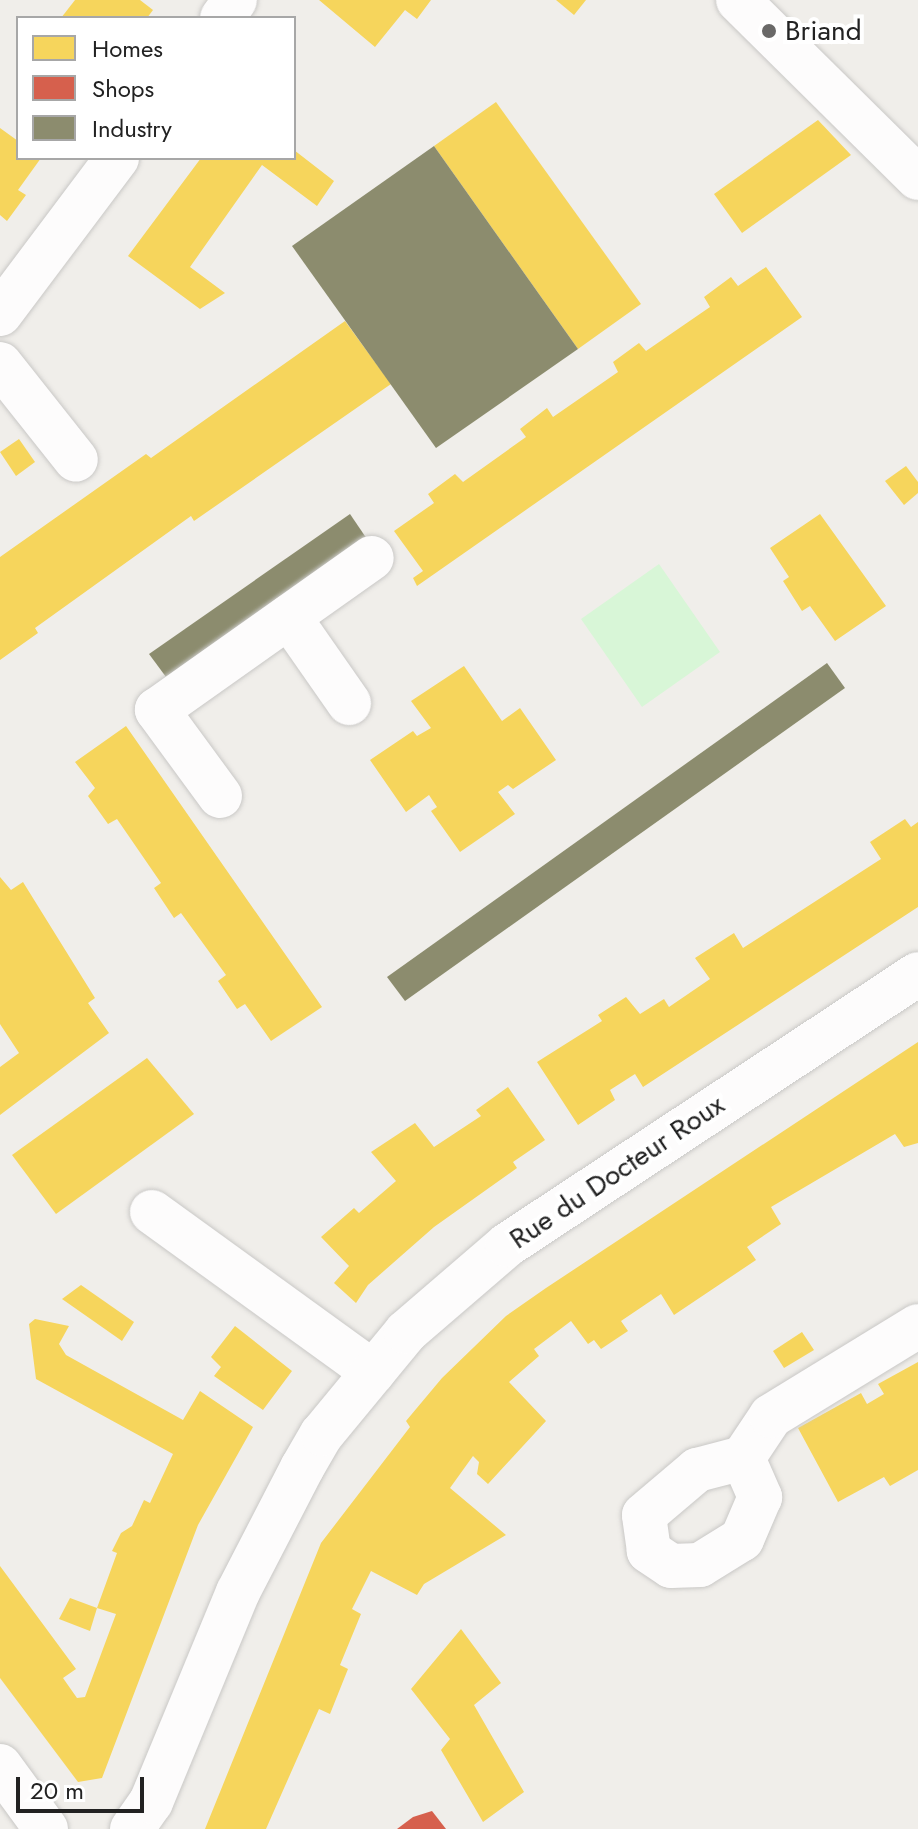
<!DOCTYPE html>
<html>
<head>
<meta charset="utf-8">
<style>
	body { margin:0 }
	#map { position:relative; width:918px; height:1829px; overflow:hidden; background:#f0eeea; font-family:Jost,sans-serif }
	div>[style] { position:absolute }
	.park>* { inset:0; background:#d8f6d7 }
	.homes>* { inset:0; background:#f6d55c }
	.shops>* { inset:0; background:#d6604d }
	.industry>* { inset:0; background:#8c8c6e }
	.roads { filter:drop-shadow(0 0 2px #c9c8c6) drop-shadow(0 0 2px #c9c8c6) }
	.minor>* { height:44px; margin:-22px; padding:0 22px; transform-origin:22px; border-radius:22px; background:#fdfcfc }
	.dots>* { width:22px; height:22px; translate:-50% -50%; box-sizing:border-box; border:4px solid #fff; border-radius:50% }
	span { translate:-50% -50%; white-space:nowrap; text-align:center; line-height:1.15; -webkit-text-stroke:8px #fff; paint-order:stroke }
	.poi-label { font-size:28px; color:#222 }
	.left { translate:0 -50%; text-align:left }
	.street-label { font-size:28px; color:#222 }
	.legend { position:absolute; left:16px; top:16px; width:280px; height:144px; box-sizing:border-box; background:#fff; border:2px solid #a7a7a7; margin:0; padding:10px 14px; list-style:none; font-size:24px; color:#222 }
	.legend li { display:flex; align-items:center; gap:16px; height:40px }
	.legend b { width:40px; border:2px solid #a7a7a7 }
	.scale { position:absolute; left:16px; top:1777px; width:128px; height:36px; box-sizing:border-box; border:4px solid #222; border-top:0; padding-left:10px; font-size:24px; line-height:28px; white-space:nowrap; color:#222; -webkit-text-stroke:6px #fff; paint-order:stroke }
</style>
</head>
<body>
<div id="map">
	<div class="park">
		<i style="clip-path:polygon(659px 564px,720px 652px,642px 707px,581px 619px)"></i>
	</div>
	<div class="homes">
		<i style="clip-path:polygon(75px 0,140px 0,153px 10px,147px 18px,61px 18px)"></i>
		<i style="clip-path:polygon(319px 0,431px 0,417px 19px,405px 10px,375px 47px)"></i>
		<i style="clip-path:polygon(556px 0,586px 0,574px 15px)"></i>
		<i style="clip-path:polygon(496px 102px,641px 304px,578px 349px,434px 146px)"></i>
		<i style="clip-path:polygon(818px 120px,851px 155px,742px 233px,714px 194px)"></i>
		<i style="clip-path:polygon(0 128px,18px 141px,18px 158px,41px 158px,18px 190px,26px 195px,7px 221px,0 215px)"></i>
		<i style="clip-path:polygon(294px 150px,334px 181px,317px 206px,262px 165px,190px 267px,225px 293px,200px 309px,128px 256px,201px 158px,294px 158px)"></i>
		<i style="clip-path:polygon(766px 267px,802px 317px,417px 586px,413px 578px,423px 571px,394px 531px,434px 503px,428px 494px,455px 474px,463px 482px,526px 437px,520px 429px,547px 408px,553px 417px,618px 372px,613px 362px,639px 343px,646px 351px,710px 307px,704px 297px,731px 277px,738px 286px)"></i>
		<i style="clip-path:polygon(345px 321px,391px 384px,194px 521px,191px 516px,35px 628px,38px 633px,0 660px,0 557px,146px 454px,151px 458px)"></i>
		<i style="clip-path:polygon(19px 439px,35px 462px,16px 476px,0 452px)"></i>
		<i style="clip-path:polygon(906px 466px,918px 482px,918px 493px,904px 505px,885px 481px)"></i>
		<i style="clip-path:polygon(820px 514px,886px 606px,835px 641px,810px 606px,802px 611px,783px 581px,789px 577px,770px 548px)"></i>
		<i style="clip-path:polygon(464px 666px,502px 721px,520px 708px,556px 760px,513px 789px,508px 785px,498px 792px,515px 814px,460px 852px,431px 811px,437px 807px,429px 795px,406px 812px,370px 760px,413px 731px,417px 736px,431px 728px,411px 701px)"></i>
		<i style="clip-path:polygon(126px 726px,322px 1007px,271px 1041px,245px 1004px,237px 1009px,218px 981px,226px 975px,181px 913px,174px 918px,154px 888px,161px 883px,117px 819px,108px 824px,88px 796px,95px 788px,75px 762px)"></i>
		<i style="clip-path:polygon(905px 819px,911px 827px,918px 822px,918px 907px,643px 1087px,635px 1074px,610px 1090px,615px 1100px,578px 1125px,537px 1062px,602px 1021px,598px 1015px,626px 997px,640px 1014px,664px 999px,669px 1007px,710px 979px,695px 958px,734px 933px,743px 948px,881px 859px,870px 842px)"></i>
		<i style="clip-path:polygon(0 877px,11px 890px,23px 882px,95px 998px,88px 1003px,109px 1033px,0 1115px,0 1067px,19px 1053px,0 1024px)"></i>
		<i style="clip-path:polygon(918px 1042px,918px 1143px,904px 1147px,895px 1134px,771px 1207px,781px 1224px,747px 1247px,756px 1260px,674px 1315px,661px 1294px,621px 1321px,628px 1331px,601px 1349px,594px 1340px,588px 1344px,571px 1321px,534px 1349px,539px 1356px,509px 1382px,546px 1421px,488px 1484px,477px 1474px,479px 1462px,473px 1456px,450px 1488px,506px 1535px,424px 1584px,417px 1595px,371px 1571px,352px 1609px,361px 1614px,340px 1665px,348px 1669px,330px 1714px,319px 1709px,266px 1829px,205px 1829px,321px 1543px,410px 1427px,406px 1421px,442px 1378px,506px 1316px,546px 1288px)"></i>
		<i style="clip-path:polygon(147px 1058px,194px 1114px,56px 1214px,12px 1155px)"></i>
		<i style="clip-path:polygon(508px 1087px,545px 1140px,513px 1162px,517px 1168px,434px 1227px,368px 1285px,356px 1303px,334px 1283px,349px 1266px,321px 1237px,354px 1208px,359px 1213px,396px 1181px,371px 1152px,415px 1123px,434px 1147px,481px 1116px,476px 1110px)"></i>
		<i style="clip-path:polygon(81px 1285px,134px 1322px,122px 1341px,62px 1299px)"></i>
		<i style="clip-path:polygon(35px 1319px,69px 1326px,59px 1344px,66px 1355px,183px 1420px,200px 1391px,253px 1427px,198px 1525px,102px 1778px,78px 1782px,0 1678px,0 1566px,76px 1669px,63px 1678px,77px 1698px,85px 1697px,116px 1614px,97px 1608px,117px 1553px,112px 1551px,121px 1533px,132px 1526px,144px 1500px,150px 1503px,173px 1454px,36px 1379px,29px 1324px)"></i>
		<i style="clip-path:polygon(235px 1326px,292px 1371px,263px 1410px,214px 1376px,221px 1367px,211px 1357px)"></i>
		<i style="clip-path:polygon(802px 1332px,814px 1350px,784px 1368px,773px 1351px)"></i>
		<i style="clip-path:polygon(918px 1362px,918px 1470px,890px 1486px,884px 1477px,838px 1502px,798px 1428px,861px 1393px,867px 1404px,884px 1394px,878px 1384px)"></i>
		<i style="clip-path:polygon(70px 1598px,97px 1608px,90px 1631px,59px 1619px)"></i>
		<i style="clip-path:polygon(461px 1629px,501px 1683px,474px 1705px,524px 1792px,483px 1822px,441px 1750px,450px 1739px,411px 1689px)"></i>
	</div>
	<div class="shops">
		<i style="clip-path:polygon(432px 1811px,446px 1829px,397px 1829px,413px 1817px)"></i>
	</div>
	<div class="industry">
		<i style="clip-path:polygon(434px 146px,578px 349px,436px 448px,292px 246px)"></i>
		<i style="clip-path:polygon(350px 514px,369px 542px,169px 681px,149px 654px)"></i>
		<i style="clip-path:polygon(827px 663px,845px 688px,405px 1001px,387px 977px)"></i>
	</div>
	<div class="roads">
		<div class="minor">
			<i style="left:738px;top:0;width:253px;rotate:44.7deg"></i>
			<i style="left:222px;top:18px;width:22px;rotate:-54deg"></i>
			<i style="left:0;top:314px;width:195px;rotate:-53.1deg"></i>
			<i style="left:0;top:364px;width:122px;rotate:51.6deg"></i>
			<i style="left:289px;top:617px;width:105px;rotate:55.1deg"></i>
			<i style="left:220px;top:796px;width:107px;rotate:-126.2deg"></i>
			<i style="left:157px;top:710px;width:263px;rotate:-35.3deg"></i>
			<i style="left:152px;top:1212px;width:273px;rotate:35.9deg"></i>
			<i style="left:743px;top:1458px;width:43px;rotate:66.4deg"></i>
			<i style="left:760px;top:1497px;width:46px;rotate:113.2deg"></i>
			<i style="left:742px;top:1539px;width:49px;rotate:148.2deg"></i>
			<i style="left:700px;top:1565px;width:29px;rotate:178deg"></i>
			<i style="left:671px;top:1566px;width:27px;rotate:-146deg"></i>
			<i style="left:649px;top:1551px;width:36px;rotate:-98deg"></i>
			<i style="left:644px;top:1515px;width:70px;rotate:-40.3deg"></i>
			<i style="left:697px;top:1470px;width:48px;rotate:-14.6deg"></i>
			<i style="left:743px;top:1458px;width:50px;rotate:-56.3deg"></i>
			<i style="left:771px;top:1416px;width:172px;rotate:-31.5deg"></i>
			<i style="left:0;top:1766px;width:78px;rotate:53.9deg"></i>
			<i style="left:132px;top:1829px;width:33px;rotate:-55deg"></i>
			<i style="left:151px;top:1802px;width:227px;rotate:-67.5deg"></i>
			<i style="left:238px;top:1592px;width:140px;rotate:-62.7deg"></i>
			<i style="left:302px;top:1468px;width:39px;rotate:-60deg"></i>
			<i style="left:322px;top:1434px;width:132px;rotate:-50.5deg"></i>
			<i style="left:406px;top:1332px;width:133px;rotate:-40.7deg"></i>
			<i style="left:507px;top:1245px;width:492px;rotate:-33.4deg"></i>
		</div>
	</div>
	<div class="dots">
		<i style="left:769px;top:31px;background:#6a6968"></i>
	</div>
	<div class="poi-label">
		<span class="left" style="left:785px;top:31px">Briand</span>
	</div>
	<div class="street-label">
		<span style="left:617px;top:1172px;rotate:-34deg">Rue du Docteur Roux</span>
	</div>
	<ul class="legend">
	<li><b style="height:22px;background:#f6d55c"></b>Homes</li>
	<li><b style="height:22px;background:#d6604d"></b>Shops</li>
	<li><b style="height:22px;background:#8c8c6e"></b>Industry</li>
	</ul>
	<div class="scale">20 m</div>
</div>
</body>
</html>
